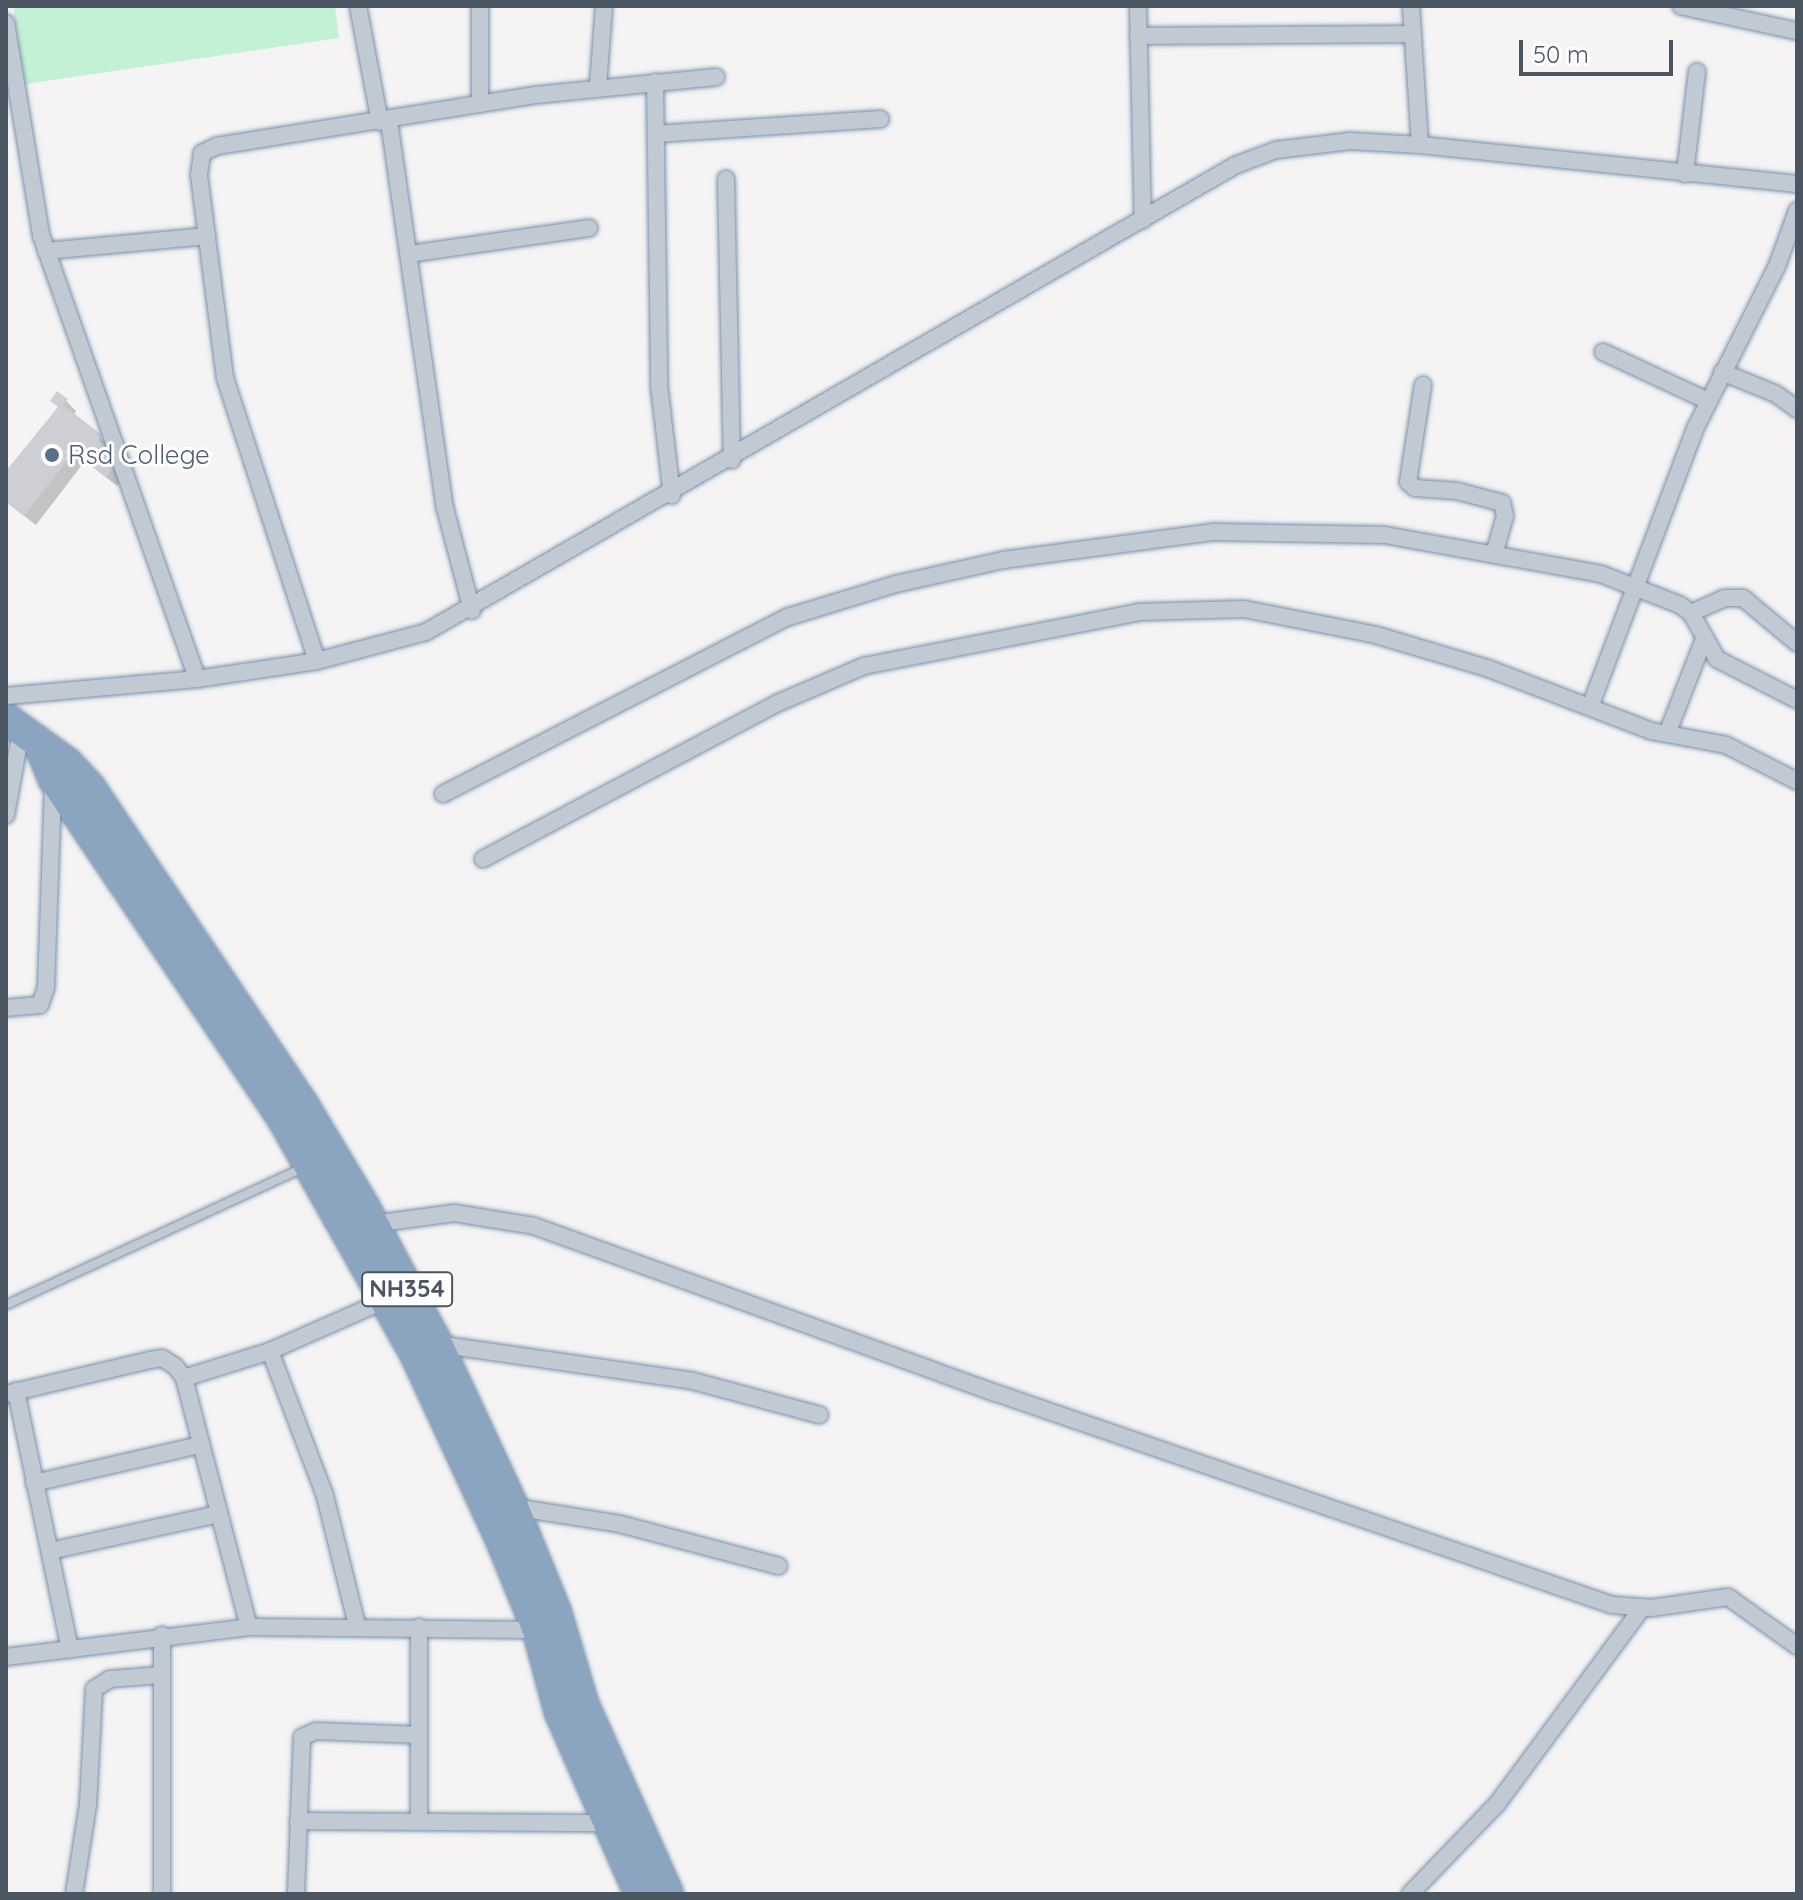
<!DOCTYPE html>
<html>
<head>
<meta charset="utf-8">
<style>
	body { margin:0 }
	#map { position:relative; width:1803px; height:1900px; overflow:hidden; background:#f5f3f3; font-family:Quicksand,sans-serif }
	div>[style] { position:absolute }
	.green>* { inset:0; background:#c3f1d5 }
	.shadow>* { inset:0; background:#0003 }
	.building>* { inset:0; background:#cdcfd5 }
	.roads { filter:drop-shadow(0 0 2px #7690ad) drop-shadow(0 0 2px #7690ad) }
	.lane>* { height:8px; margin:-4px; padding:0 4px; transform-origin:4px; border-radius:4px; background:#c1cad2 }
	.street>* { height:16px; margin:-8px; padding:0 8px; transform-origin:8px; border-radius:8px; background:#c1cad2 }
	.highway>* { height:30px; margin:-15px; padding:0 15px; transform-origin:15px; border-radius:15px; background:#8ba5c1 }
	.dots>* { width:22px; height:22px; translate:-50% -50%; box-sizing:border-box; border:4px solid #fff; border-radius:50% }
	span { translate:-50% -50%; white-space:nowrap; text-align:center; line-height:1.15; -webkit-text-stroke:6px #fff; paint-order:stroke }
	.shield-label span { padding:2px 6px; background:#fff; border:2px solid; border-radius:6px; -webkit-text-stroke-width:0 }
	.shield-label { font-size:24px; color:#4a5661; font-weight:700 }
	.service-label { font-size:26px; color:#4e5e75 }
	.left { translate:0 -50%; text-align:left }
	.frame { position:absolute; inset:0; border:8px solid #4a5661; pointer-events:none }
	.scale { position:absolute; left:1519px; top:40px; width:154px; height:36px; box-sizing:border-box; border:4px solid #4a5661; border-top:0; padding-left:10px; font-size:24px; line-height:28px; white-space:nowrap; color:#4a5661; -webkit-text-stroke:6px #fff; paint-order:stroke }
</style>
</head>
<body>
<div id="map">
	<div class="green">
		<i style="clip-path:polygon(13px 6px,335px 6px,339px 38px,25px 84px)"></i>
	</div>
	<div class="shadow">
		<i style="clip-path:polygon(66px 401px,76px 411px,73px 416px,101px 437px,129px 471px,117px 486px,85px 461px,36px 525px,6px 502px,6px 474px)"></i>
	</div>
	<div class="building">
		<i style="clip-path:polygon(57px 391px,68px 399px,63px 405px,102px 435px,98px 441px,121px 459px,106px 477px,74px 452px,24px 516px,6px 502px,6px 471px,58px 407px,50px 401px)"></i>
	</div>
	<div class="roads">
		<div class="lane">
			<i style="left:6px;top:1305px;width:326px;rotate:-24.8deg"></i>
		</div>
		<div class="street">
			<i style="left:358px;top:6px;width:118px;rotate:79.3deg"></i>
			<i style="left:1138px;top:6px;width:214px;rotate:88.7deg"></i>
			<i style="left:1411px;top:6px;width:139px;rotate:86.3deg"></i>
			<i style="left:1681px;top:6px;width:119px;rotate:12.2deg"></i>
			<i style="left:6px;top:23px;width:215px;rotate:80.6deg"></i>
			<i style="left:41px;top:235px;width:471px;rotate:70.6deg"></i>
			<i style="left:1138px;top:36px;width:274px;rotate:-0.4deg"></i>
			<i style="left:655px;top:82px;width:303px;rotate:89.2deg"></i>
			<i style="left:659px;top:385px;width:111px;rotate:83.3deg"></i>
			<i style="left:598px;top:86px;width:80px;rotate:-85.7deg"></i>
			<i style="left:480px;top:104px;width:98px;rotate:-90deg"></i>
			<i style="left:389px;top:121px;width:391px;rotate:81.8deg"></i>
			<i style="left:445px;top:508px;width:106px;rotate:75.2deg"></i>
			<i style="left:656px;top:134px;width:225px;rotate:-3.8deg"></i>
			<i style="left:1685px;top:174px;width:103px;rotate:-83.3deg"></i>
			<i style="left:726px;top:179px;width:281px;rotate:88.8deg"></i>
			<i style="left:46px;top:251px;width:162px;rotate:-5.3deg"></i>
			<i style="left:409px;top:254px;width:182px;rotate:-8.2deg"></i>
			<i style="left:1603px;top:352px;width:116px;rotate:25deg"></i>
			<i style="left:1722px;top:372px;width:58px;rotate:22.2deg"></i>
			<i style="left:1776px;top:394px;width:26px;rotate:36deg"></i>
			<i style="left:1423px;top:385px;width:98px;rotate:98.8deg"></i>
			<i style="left:1408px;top:482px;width:9px;rotate:41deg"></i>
			<i style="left:1415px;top:488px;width:42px;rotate:4.1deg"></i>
			<i style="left:1457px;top:491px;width:47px;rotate:14.9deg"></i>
			<i style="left:1502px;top:503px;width:13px;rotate:77deg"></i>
			<i style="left:1505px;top:516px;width:40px;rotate:106deg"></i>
			<i style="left:1691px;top:613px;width:36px;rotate:-24deg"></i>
			<i style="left:1724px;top:598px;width:19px"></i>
			<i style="left:1743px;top:598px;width:70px;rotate:39.8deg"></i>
			<i style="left:317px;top:661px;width:298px;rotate:-108deg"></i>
			<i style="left:225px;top:378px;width:205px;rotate:-97.3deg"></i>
			<i style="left:199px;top:175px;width:22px;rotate:-82deg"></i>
			<i style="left:202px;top:153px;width:17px;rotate:-25deg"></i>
			<i style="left:217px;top:146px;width:323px;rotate:-9.1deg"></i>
			<i style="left:536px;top:95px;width:181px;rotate:-5.7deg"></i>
			<i style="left:6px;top:696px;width:192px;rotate:-5.1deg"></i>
			<i style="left:197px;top:679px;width:121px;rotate:-8.5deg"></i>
			<i style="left:317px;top:661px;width:113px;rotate:-14.9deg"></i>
			<i style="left:426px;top:632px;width:935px;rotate:-29.97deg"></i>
			<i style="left:1236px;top:165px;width:43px;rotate:-20.6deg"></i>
			<i style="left:1276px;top:150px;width:75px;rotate:-6.9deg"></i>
			<i style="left:1350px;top:141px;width:70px;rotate:3.3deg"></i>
			<i style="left:1420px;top:145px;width:379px;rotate:5.9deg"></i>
			<i style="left:1590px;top:707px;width:299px;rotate:-69.3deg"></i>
			<i style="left:1696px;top:427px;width:180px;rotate:-63.3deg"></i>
			<i style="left:1777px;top:266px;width:59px;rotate:-70deg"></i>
			<i style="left:1667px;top:734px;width:102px;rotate:-68.7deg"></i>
			<i style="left:443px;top:794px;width:388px;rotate:-27.2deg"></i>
			<i style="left:788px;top:617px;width:113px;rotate:-17deg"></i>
			<i style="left:896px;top:584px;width:110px;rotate:-12.6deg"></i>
			<i style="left:1003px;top:560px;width:213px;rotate:-7.6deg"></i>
			<i style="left:1214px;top:532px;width:171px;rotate:1deg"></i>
			<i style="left:1385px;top:535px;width:219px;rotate:10.2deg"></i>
			<i style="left:1601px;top:574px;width:85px;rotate:21.4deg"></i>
			<i style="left:1680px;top:605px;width:14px;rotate:36deg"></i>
			<i style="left:1691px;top:613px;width:53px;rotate:60.5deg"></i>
			<i style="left:1717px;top:659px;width:90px;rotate:27.1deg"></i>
			<i style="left:6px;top:815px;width:84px;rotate:-79.8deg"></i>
			<i style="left:483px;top:859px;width:334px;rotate:-27.9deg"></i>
			<i style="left:778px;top:703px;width:94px;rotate:-23.3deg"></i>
			<i style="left:864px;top:666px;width:279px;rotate:-11.1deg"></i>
			<i style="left:1138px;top:612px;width:106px;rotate:-1.6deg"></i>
			<i style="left:1244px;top:609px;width:135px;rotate:11.1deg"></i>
			<i style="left:1376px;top:635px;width:116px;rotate:16.6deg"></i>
			<i style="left:1487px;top:668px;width:176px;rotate:21deg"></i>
			<i style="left:1651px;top:731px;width:76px;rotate:10.6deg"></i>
			<i style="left:1726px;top:745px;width:80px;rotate:26.9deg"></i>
			<i style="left:6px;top:1008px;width:34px;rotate:-5deg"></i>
			<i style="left:40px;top:1005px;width:18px;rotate:-71deg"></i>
			<i style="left:46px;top:988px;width:203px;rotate:-88deg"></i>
			<i style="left:373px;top:1224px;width:82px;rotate:-7.7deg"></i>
			<i style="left:454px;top:1213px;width:81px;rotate:9.2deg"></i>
			<i style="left:534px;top:1226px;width:491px;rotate:19.9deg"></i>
			<i style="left:996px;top:1393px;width:651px;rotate:18.99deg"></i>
			<i style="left:1612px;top:1605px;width:39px;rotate:4deg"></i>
			<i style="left:1651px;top:1608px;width:78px;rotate:-8.1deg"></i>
			<i style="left:1728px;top:1597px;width:85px;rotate:35.4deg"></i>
			<i style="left:437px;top:1344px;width:259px;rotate:8.2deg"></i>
			<i style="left:693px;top:1381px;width:131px;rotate:15deg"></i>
			<i style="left:270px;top:1351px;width:155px;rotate:69.2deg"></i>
			<i style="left:325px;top:1496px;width:133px;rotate:76.1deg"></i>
			<i style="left:184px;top:1378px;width:90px;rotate:-17.4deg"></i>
			<i style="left:270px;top:1351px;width:129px;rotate:-23.8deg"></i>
			<i style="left:16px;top:1391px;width:264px;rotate:78.2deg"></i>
			<i style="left:6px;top:1394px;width:148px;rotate:-13.3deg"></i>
			<i style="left:150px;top:1360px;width:12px;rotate:-9deg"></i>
			<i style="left:162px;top:1358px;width:15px;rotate:32deg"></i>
			<i style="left:175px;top:1366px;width:15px;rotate:53deg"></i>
			<i style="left:184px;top:1378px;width:257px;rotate:75.4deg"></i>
			<i style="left:34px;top:1483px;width:170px;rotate:-12.9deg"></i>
			<i style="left:513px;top:1507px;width:108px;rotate:9deg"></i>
			<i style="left:620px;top:1524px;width:164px;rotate:14.8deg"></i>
			<i style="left:50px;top:1551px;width:172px;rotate:-12.4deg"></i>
			<i style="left:6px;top:1657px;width:245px;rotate:-7deg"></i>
			<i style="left:249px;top:1627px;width:289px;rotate:0.6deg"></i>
			<i style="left:298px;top:1821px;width:308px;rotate:0.4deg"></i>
			<i style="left:419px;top:1821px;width:194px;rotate:-90deg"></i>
			<i style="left:74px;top:1894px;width:90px;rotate:-81.1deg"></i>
			<i style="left:88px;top:1805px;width:116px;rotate:-87deg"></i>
			<i style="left:94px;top:1689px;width:19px;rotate:-32deg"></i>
			<i style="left:110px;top:1679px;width:52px;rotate:-4.4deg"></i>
			<i style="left:162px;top:1894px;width:259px;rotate:-90deg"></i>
			<i style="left:296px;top:1894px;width:157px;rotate:-87.8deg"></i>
			<i style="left:302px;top:1737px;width:15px;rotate:-23deg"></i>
			<i style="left:316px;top:1731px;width:103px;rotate:2.2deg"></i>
			<i style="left:1410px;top:1894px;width:125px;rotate:-46deg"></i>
			<i style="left:1497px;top:1804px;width:244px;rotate:-53.5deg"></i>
		</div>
		<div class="highway">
			<i style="left:6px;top:719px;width:75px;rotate:35.8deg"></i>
			<i style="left:67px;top:763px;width:34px;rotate:47deg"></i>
			<i style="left:90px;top:788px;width:382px;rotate:56.1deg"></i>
			<i style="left:303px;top:1105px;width:119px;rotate:59.1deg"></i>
			<i style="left:364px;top:1207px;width:155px;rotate:61.9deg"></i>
			<i style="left:437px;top:1344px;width:180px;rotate:65deg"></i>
			<i style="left:513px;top:1507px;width:114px;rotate:67.9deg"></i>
			<i style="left:556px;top:1613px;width:95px;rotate:73.5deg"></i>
			<i style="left:583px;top:1704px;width:208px;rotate:65.9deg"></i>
			<i style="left:40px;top:745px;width:37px;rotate:68deg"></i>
			<i style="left:54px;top:779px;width:408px;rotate:56deg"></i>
			<i style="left:282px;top:1117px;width:273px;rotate:60.6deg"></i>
			<i style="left:416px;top:1355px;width:203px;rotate:65.2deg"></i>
			<i style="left:501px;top:1539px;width:98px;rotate:67.9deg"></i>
			<i style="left:538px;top:1630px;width:85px;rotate:75deg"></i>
			<i style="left:560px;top:1712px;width:199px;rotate:66.3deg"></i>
		</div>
	</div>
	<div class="dots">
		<i style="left:52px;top:455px;background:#5c6f8a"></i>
	</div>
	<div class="shield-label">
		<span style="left:407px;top:1289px">NH354</span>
	</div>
	<div class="service-label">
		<span class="left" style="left:68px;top:455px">Rsd College</span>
	</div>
	<div class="frame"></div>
	<div class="scale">50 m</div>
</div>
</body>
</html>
